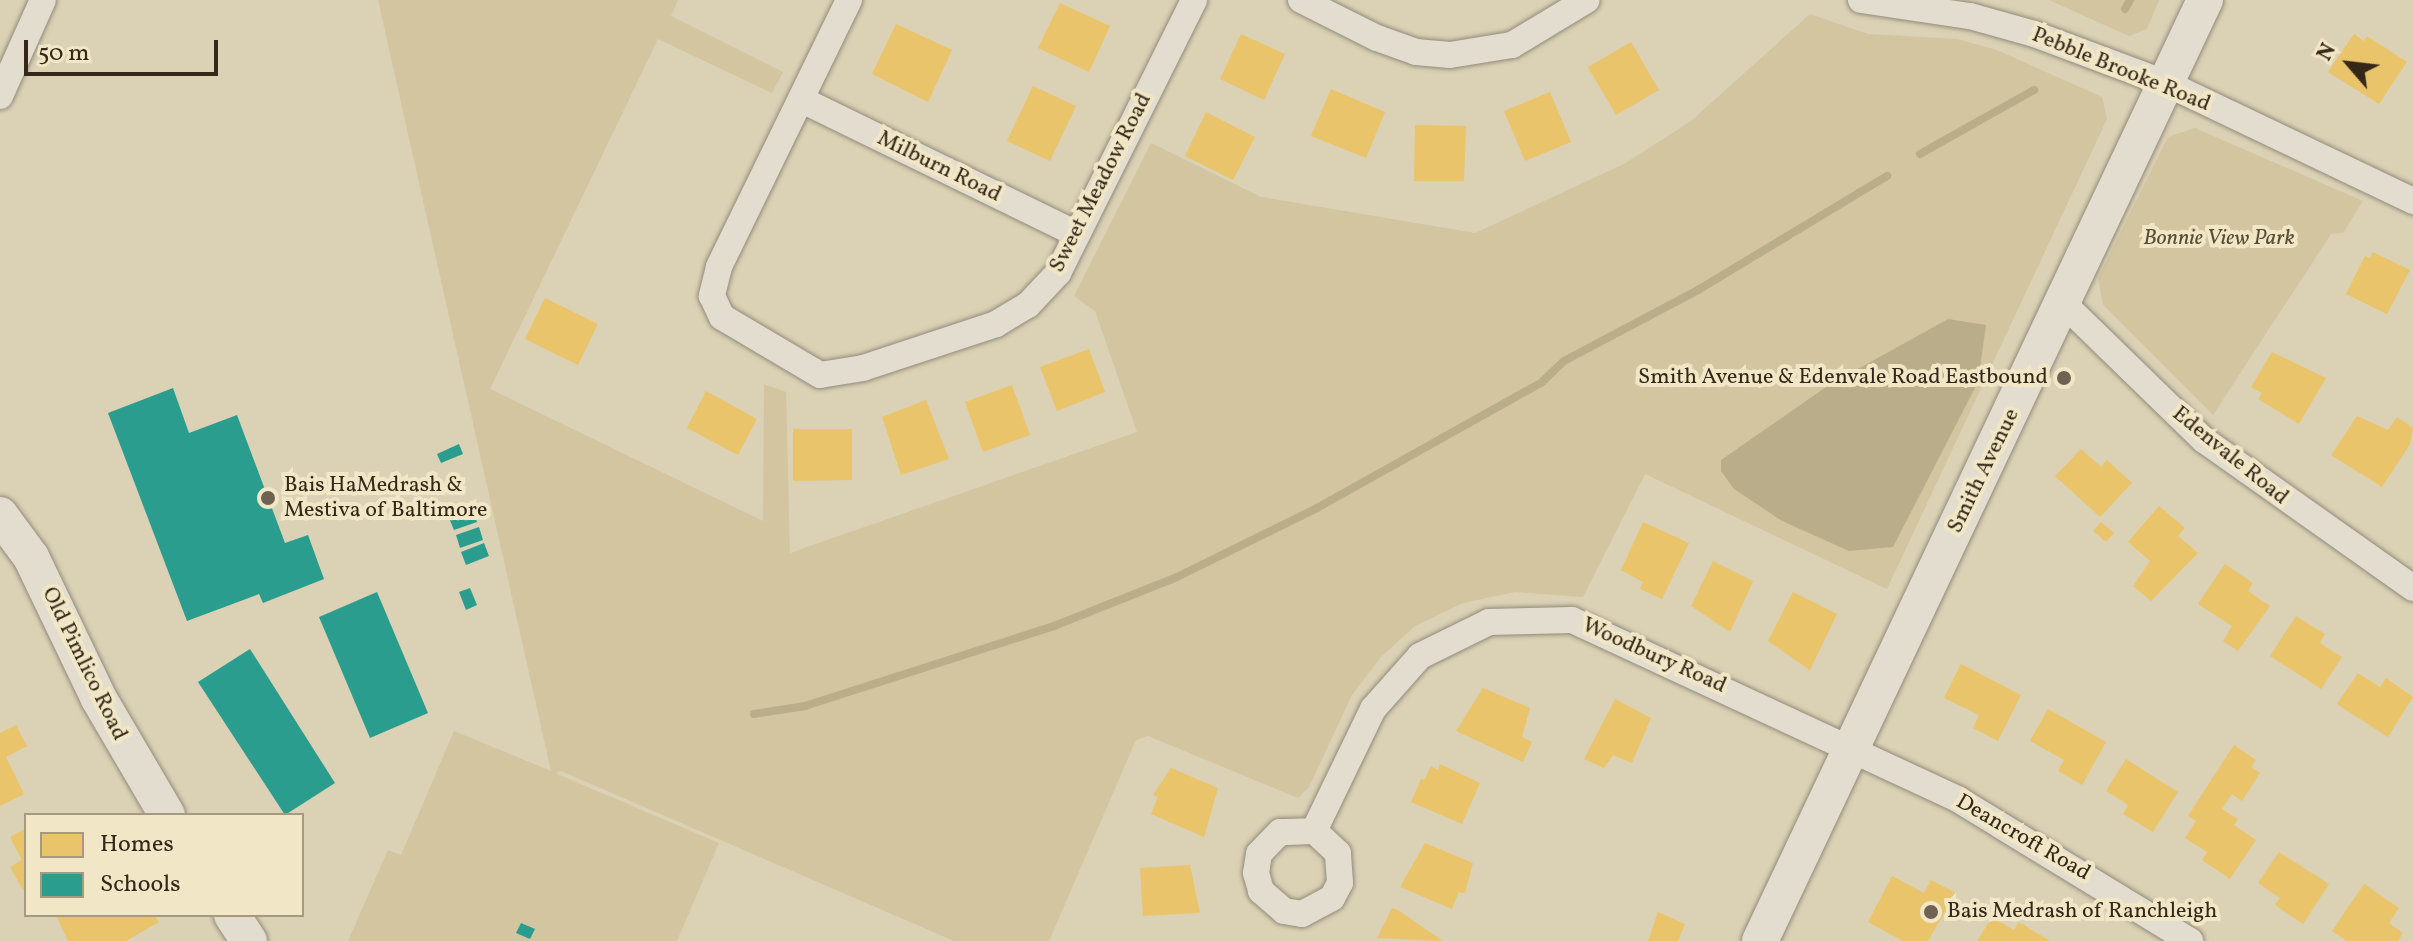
<!DOCTYPE html>
<html>
<head>
<meta charset="utf-8">
<style>
	body { margin:0 }
	#map { position:relative; width:2413px; height:941px; overflow:hidden; background:#dbd1b5; font-family:Vollkorn,serif }
	div>[style] { position:absolute }
	.green>* { inset:0; background:#d2c5a0 }
	.water>* { inset:0; background:#baad89 }
	.homes>* { inset:0; background:#e9c46a }
	.schools>* { inset:0; background:#2a9d8f }
	.stream>* { height:8px; margin:-4px; padding:0 4px; transform-origin:4px; border-radius:4px; background:#baad89 }
	.roads { filter:drop-shadow(0 0 2px #928b79) drop-shadow(0 0 2px #928b79) }
	.street>* { height:26px; margin:-13px; padding:0 13px; transform-origin:13px; border-radius:13px; background:#e2ddce }
	.secondary>* { height:36px; margin:-18px; padding:0 18px; transform-origin:18px; border-radius:18px; background:#e2ddce }
	.dots>* { width:22px; height:22px; translate:-50% -50%; box-sizing:border-box; border:4px solid #f1e6c5; border-radius:50% }
	span { translate:-50% -50%; white-space:nowrap; text-align:center; line-height:1.15; -webkit-text-stroke:8px #f1e6c5; paint-order:stroke }
	.street-label { font-size:22px; color:#342819 }
	.park-label { font-size:22px; color:#5a4d36; font-style:italic }
	.poi-label { font-size:22px; color:#342819 }
	.right { translate:-100% -50%; text-align:right }
	.left { translate:0 -50%; text-align:left }
	.legend { position:absolute; left:24px; top:813px; width:280px; height:104px; box-sizing:border-box; background:#f1e6c5; border:2px solid #a59a80; margin:0; padding:10px 14px; list-style:none; font-size:24px; color:#342819 }
	.legend li { display:flex; align-items:center; gap:16px; height:40px }
	.legend b { width:40px; border:2px solid #a59a80 }
	.north { position:absolute; left:2309px; top:24px; width:80px; height:80px; -webkit-text-stroke:6px #f1e6c5; paint-order:stroke; rotate:298deg; font-size:22px; font-weight:700; line-height:32px; text-align:center; color:#342819 }
	.north::after { content:''; display:block; margin:auto; width:28px; height:36px; background:#342819; clip-path:polygon(50% 0,100% 100%,50% 72%,0 100%) }
	.scale { position:absolute; left:24px; top:40px; width:194px; height:36px; box-sizing:border-box; border:4px solid #342819; border-top:0; padding-left:10px; font-size:24px; line-height:28px; white-space:nowrap; color:#342819; -webkit-text-stroke:6px #f1e6c5; paint-order:stroke }
</style>
</head>
<body>
<div id="map">
	<div class="green">
		<i style="clip-path:polygon(378px 0,678px 0,671px 16px,783px 72px,772px 93px,658px 39px,490px 389px,763px 521px,764px 384px,786px 392px,790px 553px,1137px 432px,1095px 311px,1074px 296px,1151px 143px,1261px 197px,1475px 233px,1624px 164px,1691px 121px,1810px 14px,1868px 34px,1957px 39px,1997px 50px,2102px 97px,2107px 119px,1887px 589px,1645px 474px,1583px 597px,1515px 592px,1463px 603px,1415px 626px,1380px 658px,1352px 695px,1309px 787px,1298px 798px,1148px 736px,1136px 740px,1049px 941px,954px 941px,561px 771px,555px 773px,719px 843px,677px 941px,348px 941px,388px 850px,401px 855px,454px 731px,551px 771px)"></i>
		<i style="clip-path:polygon(2049px 0,2159px 0,2147px 29px,2129px 36px)"></i>
		<i style="clip-path:polygon(2195px 128px,2363px 201px,2343px 233px,2331px 234px,2213px 415px,2103px 305px,2098px 278px,2168px 137px)"></i>
	</div>
	<div class="water">
		<i style="clip-path:polygon(1948px 319px,1986px 325px,1978px 382px,1893px 547px,1849px 551px,1782px 521px,1734px 489px,1721px 471px,1721px 460px,1829px 385px)"></i>
	</div>
	<div class="homes">
		<i style="clip-path:polygon(1060px 3px,1110px 26px,1089px 72px,1038px 48px)"></i>
		<i style="clip-path:polygon(896px 24px,952px 50px,928px 102px,872px 74px)"></i>
		<i style="clip-path:polygon(1241px 34px,1285px 54px,1264px 100px,1220px 79px)"></i>
		<i style="clip-path:polygon(2354px 34px,2364px 41px,2367px 36px,2407px 62px,2379px 104px,2328px 72px)"></i>
		<i style="clip-path:polygon(1631px 42px,1659px 90px,1616px 115px,1588px 67px)"></i>
		<i style="clip-path:polygon(1033px 86px,1076px 106px,1050px 161px,1007px 141px)"></i>
		<i style="clip-path:polygon(1331px 89px,1385px 112px,1366px 158px,1311px 136px)"></i>
		<i style="clip-path:polygon(1550px 92px,1571px 142px,1525px 161px,1504px 111px)"></i>
		<i style="clip-path:polygon(1206px 112px,1255px 137px,1233px 180px,1185px 156px)"></i>
		<i style="clip-path:polygon(1415px 125px,1466px 126px,1464px 181px,1414px 181px)"></i>
		<i style="clip-path:polygon(2373px 252px,2410px 270px,2387px 314px,2346px 294px,2365px 256px,2370px 258px)"></i>
		<i style="clip-path:polygon(545px 298px,598px 324px,578px 365px,525px 339px)"></i>
		<i style="clip-path:polygon(1089px 349px,1105px 392px,1057px 411px,1040px 367px)"></i>
		<i style="clip-path:polygon(2272px 352px,2326px 378px,2299px 424px,2258px 399px,2262px 393px,2251px 387px)"></i>
		<i style="clip-path:polygon(1012px 385px,1030px 435px,983px 452px,965px 402px)"></i>
		<i style="clip-path:polygon(706px 391px,757px 419px,738px 455px,687px 428px)"></i>
		<i style="clip-path:polygon(926px 400px,949px 459px,901px 475px,882px 417px)"></i>
		<i style="clip-path:polygon(2357px 416px,2388px 430px,2397px 417px,2413px 428px,2410px 444px,2382px 487px,2331px 455px)"></i>
		<i style="clip-path:polygon(793px 429px,852px 429px,852px 480px,793px 481px)"></i>
		<i style="clip-path:polygon(2081px 449px,2101px 467px,2107px 460px,2132px 483px,2100px 517px,2055px 476px)"></i>
		<i style="clip-path:polygon(2159px 506px,2185px 528px,2178px 536px,2198px 553px,2151px 601px,2133px 586px,2150px 561px,2128px 542px)"></i>
		<i style="clip-path:polygon(1643px 522px,1689px 543px,1662px 599px,1640px 589px,1643px 582px,1621px 570px)"></i>
		<i style="clip-path:polygon(2101px 522px,2114px 533px,2106px 542px,2093px 531px)"></i>
		<i style="clip-path:polygon(1713px 561px,1753px 581px,1730px 632px,1691px 606px)"></i>
		<i style="clip-path:polygon(2225px 564px,2253px 583px,2248px 591px,2270px 606px,2238px 651px,2223px 641px,2232px 626px,2198px 604px)"></i>
		<i style="clip-path:polygon(1793px 592px,1837px 614px,1810px 670px,1768px 641px)"></i>
		<i style="clip-path:polygon(2296px 616px,2325px 634px,2320px 643px,2342px 657px,2321px 689px,2270px 656px)"></i>
		<i style="clip-path:polygon(1961px 664px,2021px 695px,1998px 741px,1973px 728px,1979px 715px,1944px 698px)"></i>
		<i style="clip-path:polygon(2358px 673px,2380px 687px,2386px 678px,2413px 697px,2388px 737px,2337px 704px)"></i>
		<i style="clip-path:polygon(1483px 688px,1530px 708px,1522px 737px,1532px 742px,1523px 762px,1456px 731px)"></i>
		<i style="clip-path:polygon(1615px 699px,1651px 718px,1632px 763px,1613px 755px,1604px 768px,1584px 759px)"></i>
		<i style="clip-path:polygon(2048px 709px,2106px 742px,2082px 785px,2058px 771px,2064px 760px,2030px 741px)"></i>
		<i style="clip-path:polygon(16px 725px,27px 746px,6px 757px,24px 794px,0 806px,0 733px)"></i>
		<i style="clip-path:polygon(2234px 745px,2256px 760px,2251px 767px,2260px 773px,2242px 801px,2232px 794px,2222px 809px,2238px 819px,2234px 825px,2256px 840px,2230px 879px,2202px 860px,2207px 852px,2185px 838px,2196px 821px,2188px 816px)"></i>
		<i style="clip-path:polygon(2126px 759px,2178px 792px,2153px 832px,2123px 814px,2128px 805px,2106px 791px)"></i>
		<i style="clip-path:polygon(1440px 764px,1480px 783px,1462px 824px,1411px 802px,1421px 779px,1424px 780px,1431px 766px,1438px 770px)"></i>
		<i style="clip-path:polygon(1171px 768px,1218px 788px,1204px 837px,1151px 814px,1158px 797px,1153px 795px)"></i>
		<i style="clip-path:polygon(26px 828px,26px 888px,23px 890px,10px 867px,22px 860px,10px 837px)"></i>
		<i style="clip-path:polygon(1425px 843px,1473px 863px,1465px 893px,1459px 892px,1452px 909px,1400px 887px)"></i>
		<i style="clip-path:polygon(2279px 852px,2329px 884px,2303px 924px,2275px 905px,2280px 898px,2258px 883px)"></i>
		<i style="clip-path:polygon(1190px 865px,1200px 913px,1143px 916px,1140px 868px)"></i>
		<i style="clip-path:polygon(1892px 876px,1924px 893px,1931px 880px,1956px 893px,1928px 941px,1903px 941px,1868px 922px)"></i>
		<i style="clip-path:polygon(2364px 884px,2399px 908px,2389px 923px,2403px 933px,2398px 941px,2347px 941px,2332px 931px)"></i>
		<i style="clip-path:polygon(1392px 908px,1398px 910px,1443px 941px,1377px 938px)"></i>
		<i style="clip-path:polygon(1658px 912px,1685px 924px,1678px 941px,1648px 941px)"></i>
		<i style="clip-path:polygon(56px 915px,154px 915px,159px 922px,126px 941px,68px 941px)"></i>
		<i style="clip-path:polygon(1992px 917px,2014px 930px,2019px 922px,2050px 941px,1977px 941px)"></i>
	</div>
	<div class="schools">
		<i style="clip-path:polygon(173px 388px,189px 433px,237px 415px,285px 543px,308px 535px,324px 579px,263px 603px,259px 594px,187px 621px,108px 413px)"></i>
		<i style="clip-path:polygon(459px 444px,463px 454px,441px 463px,437px 454px)"></i>
		<i style="clip-path:polygon(473px 509px,477px 522px,454px 530px,449px 518px)"></i>
		<i style="clip-path:polygon(479px 527px,483px 540px,460px 548px,456px 535px)"></i>
		<i style="clip-path:polygon(484px 543px,489px 556px,466px 565px,461px 552px)"></i>
		<i style="clip-path:polygon(470px 588px,477px 605px,466px 610px,459px 592px)"></i>
		<i style="clip-path:polygon(377px 592px,428px 713px,370px 738px,319px 617px)"></i>
		<i style="clip-path:polygon(250px 649px,335px 783px,285px 815px,198px 682px)"></i>
		<i style="clip-path:polygon(521px 923px,535px 929px,530px 939px,516px 933px)"></i>
	</div>
	<div class="stream">
		<i style="left:2125px;top:9px;width:10px;rotate:-61deg"></i>
		<i style="left:1920px;top:154px;width:131px;rotate:-29.3deg"></i>
		<i style="left:754px;top:714px;width:52px;rotate:-8.9deg"></i>
		<i style="left:805px;top:706px;width:262px;rotate:-17.8deg"></i>
		<i style="left:1054px;top:626px;width:132px;rotate:-21.7deg"></i>
		<i style="left:1177px;top:577px;width:156px;rotate:-26.2deg"></i>
		<i style="left:1317px;top:508px;width:257px;rotate:-29.2deg"></i>
		<i style="left:1541px;top:383px;width:32px;rotate:-44deg"></i>
		<i style="left:1564px;top:361px;width:152px;rotate:-27.9deg"></i>
		<i style="left:1698px;top:290px;width:221px;rotate:-31.1deg"></i>
	</div>
	<div class="roads">
		<div class="street">
			<i style="left:849px;top:0;width:297px;rotate:116deg"></i>
			<i style="left:719px;top:267px;width:30px;rotate:104deg"></i>
			<i style="left:712px;top:296px;width:23px;rotate:65deg"></i>
			<i style="left:722px;top:317px;width:114px;rotate:30.6deg"></i>
			<i style="left:820px;top:375px;width:44px;rotate:-9.2deg"></i>
			<i style="left:863px;top:368px;width:140px;rotate:-18.3deg"></i>
			<i style="left:996px;top:324px;width:37px;rotate:-31deg"></i>
			<i style="left:1028px;top:305px;width:44px;rotate:-46.8deg"></i>
			<i style="left:1058px;top:273px;width:305px;rotate:-63.5deg"></i>
			<i style="left:1301px;top:0;width:85px;rotate:26.6deg"></i>
			<i style="left:1377px;top:38px;width:41px;rotate:19.7deg"></i>
			<i style="left:1416px;top:52px;width:34px;rotate:5deg"></i>
			<i style="left:1450px;top:55px;width:63px;rotate:-9.2deg"></i>
			<i style="left:1512px;top:45px;width:87px;rotate:-31deg"></i>
			<i style="left:1861px;top:0;width:110px;rotate:8.4deg"></i>
			<i style="left:1970px;top:16px;width:66px;rotate:15.7deg"></i>
			<i style="left:2034px;top:34px;width:143px;rotate:20.5deg"></i>
			<i style="left:2168px;top:84px;width:272px;rotate:25.5deg"></i>
			<i style="left:0;top:96px;width:105px;rotate:-65.9deg"></i>
			<i style="left:802px;top:100px;width:306px;rotate:26deg"></i>
			<i style="left:2064px;top:304px;width:195px;rotate:44.2deg"></i>
			<i style="left:2204px;top:440px;width:256px;rotate:35.3deg"></i>
			<i style="left:1314px;top:831px;width:34px;rotate:178deg"></i>
			<i style="left:1280px;top:832px;width:30px;rotate:134deg"></i>
			<i style="left:1259px;top:854px;width:19px;rotate:99deg"></i>
			<i style="left:1256px;top:873px;width:19px;rotate:74deg"></i>
			<i style="left:1261px;top:891px;width:30px;rotate:41deg"></i>
			<i style="left:1284px;top:911px;width:18px;rotate:9deg"></i>
			<i style="left:1302px;top:914px;width:34px;rotate:-28deg"></i>
			<i style="left:1332px;top:898px;width:17px;rotate:-62deg"></i>
			<i style="left:1340px;top:883px;width:30px;rotate:-94deg"></i>
			<i style="left:1338px;top:853px;width:33px;rotate:-137deg"></i>
			<i style="left:1314px;top:831px;width:136px;rotate:-64.2deg"></i>
			<i style="left:1373px;top:709px;width:71px;rotate:-48.4deg"></i>
			<i style="left:1420px;top:656px;width:77px;rotate:-26.2deg"></i>
			<i style="left:1489px;top:622px;width:83px;rotate:-1.4deg"></i>
			<i style="left:1572px;top:620px;width:427px;rotate:24.9deg"></i>
			<i style="left:1959px;top:800px;width:271px;rotate:31.4deg"></i>
		</div>
		<div class="secondary">
			<i style="left:0;top:515px;width:52px;rotate:53.6deg"></i>
			<i style="left:31px;top:557px;width:157px;rotate:64.4deg"></i>
			<i style="left:99px;top:699px;width:134px;rotate:59.6deg"></i>
			<i style="left:232px;top:915px;width:31px;rotate:57deg"></i>
			<i style="left:1760px;top:941px;width:1041px;rotate:-64.69deg"></i>
		</div>
	</div>
	<div class="dots">
		<i style="left:2064px;top:378px;background:#6e6350"></i>
		<i style="left:268px;top:498px;background:#6e6350"></i>
		<i style="left:1931px;top:912px;background:#6e6350"></i>
	</div>
	<div class="street-label">
		<span style="left:2121px;top:70px;rotate:22deg">Pebble Brooke Road</span>
		<span style="left:939px;top:167px;rotate:26deg">Milburn Road</span>
		<span style="left:1101px;top:183px;rotate:-63deg">Sweet Meadow Road</span>
		<span style="left:2230px;top:456px;rotate:39deg">Edenvale Road</span>
		<span style="left:1984px;top:471px;rotate:-64deg">Smith Avenue</span>
		<span style="left:1654px;top:656px;rotate:24deg">Woodbury Road</span>
		<span style="left:84px;top:664px;rotate:64deg">Old Pimlico Road</span>
		<span style="left:2023px;top:838px;rotate:30deg">Deancroft Road</span>
	</div>
	<div class="park-label">
		<span style="left:2219px;top:239px">Bonnie View Park</span>
	</div>
	<div class="poi-label">
		<span class="right" style="left:2048px;top:378px">Smith Avenue &amp; Edenvale Road Eastbound</span>
		<span class="left" style="left:284px;top:498px">Bais HaMedrash &amp;<br>Mestiva of Baltimore</span>
		<span class="left" style="left:1947px;top:912px">Bais Medrash of Ranchleigh</span>
	</div>
	<ul class="legend">
	<li><b style="height:22px;background:#e9c46a"></b>Homes</li>
	<li><b style="height:22px;background:#2a9d8f"></b>Schools</li>
	</ul>
	<div class="north">N</div>
	<div class="scale">50 m</div>
</div>
</body>
</html>
